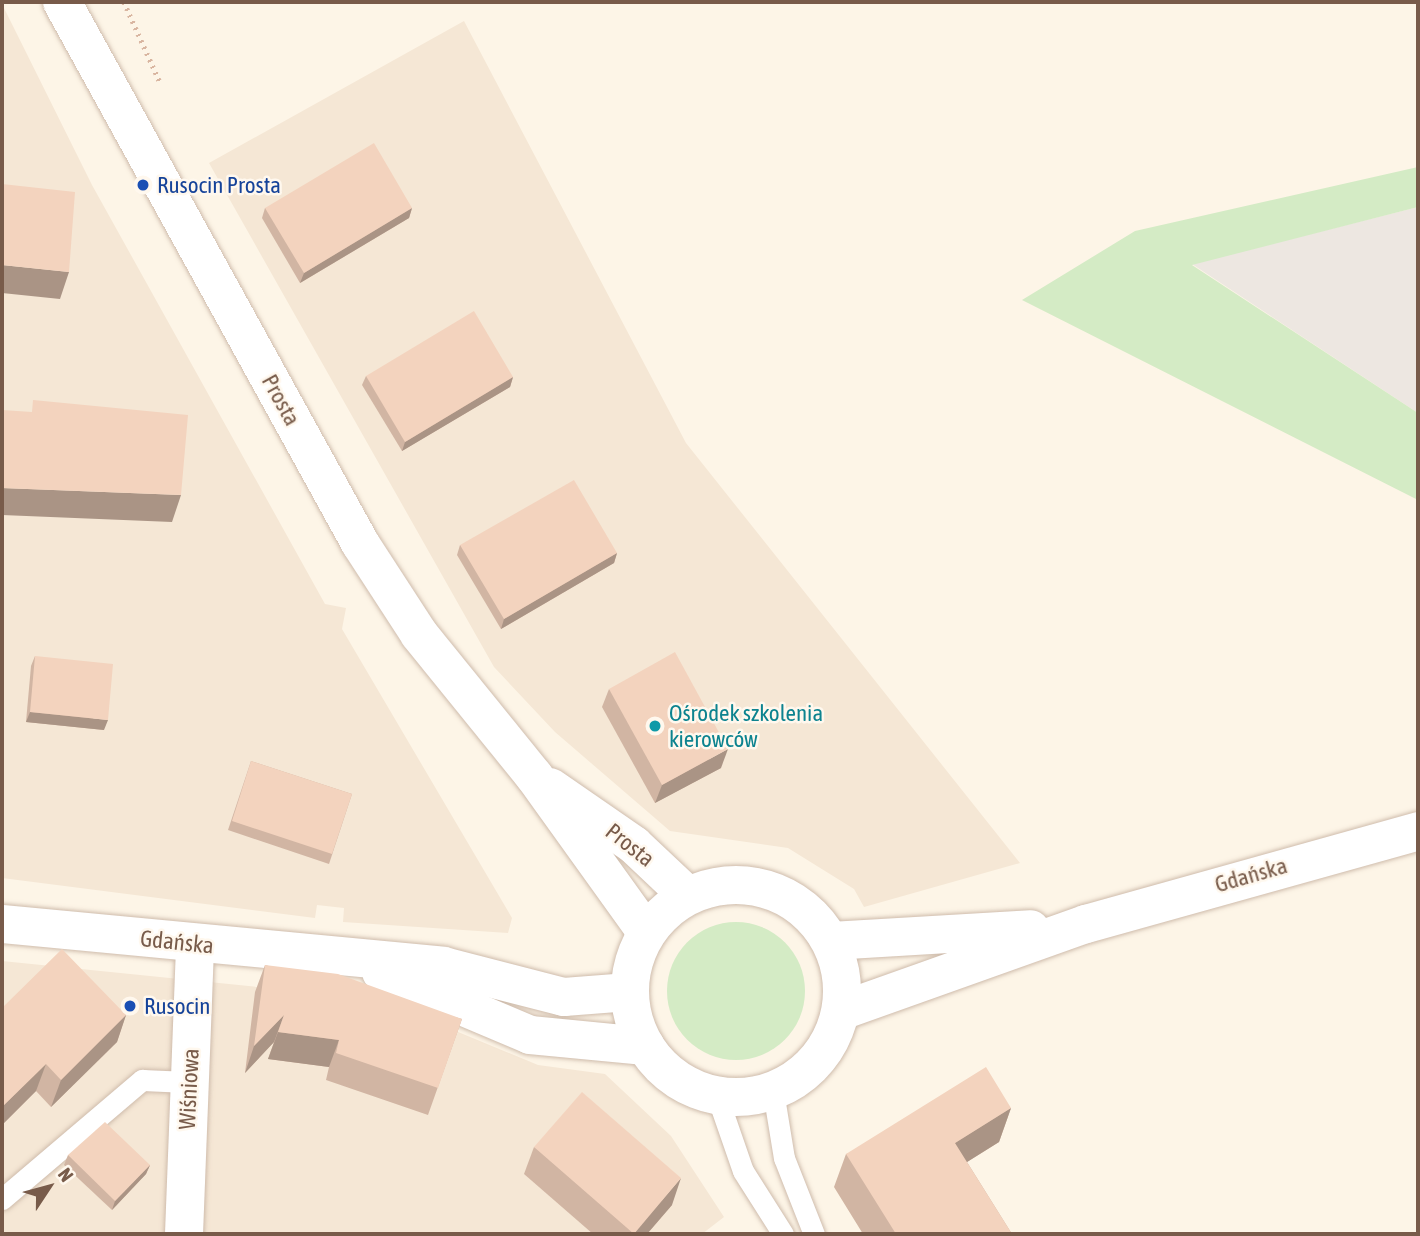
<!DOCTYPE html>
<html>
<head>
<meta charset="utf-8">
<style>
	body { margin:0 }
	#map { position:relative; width:1420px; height:1236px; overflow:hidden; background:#fdf5e7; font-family:"Asap Condensed",sans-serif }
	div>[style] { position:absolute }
	.residential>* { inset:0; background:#f5e7d5 }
	.industrial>* { inset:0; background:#ede7e1 }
	.green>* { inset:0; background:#d4ebc5 }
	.round { border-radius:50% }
	.path>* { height:4.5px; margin-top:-2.25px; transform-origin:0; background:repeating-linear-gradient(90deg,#d9b6a1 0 2px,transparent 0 7px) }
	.roads { filter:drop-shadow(0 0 2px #cfbcac) drop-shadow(0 0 2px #cfbcac) }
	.lane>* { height:21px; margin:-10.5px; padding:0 10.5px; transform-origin:10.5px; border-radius:10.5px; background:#fff }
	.street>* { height:38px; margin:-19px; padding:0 19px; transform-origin:19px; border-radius:19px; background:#fff }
	.secondary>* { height:38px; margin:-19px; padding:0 19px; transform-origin:19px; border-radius:19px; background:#fff }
	.secondary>.ring { margin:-19px; padding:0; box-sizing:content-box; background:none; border:38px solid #fff; border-radius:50% }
	.wall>* { inset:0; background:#d1b5a3 }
	.shaded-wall>* { inset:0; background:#aa9485 }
	.building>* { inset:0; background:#f3d3be }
	.dots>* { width:19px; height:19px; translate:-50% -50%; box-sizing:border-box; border:4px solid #fff8ee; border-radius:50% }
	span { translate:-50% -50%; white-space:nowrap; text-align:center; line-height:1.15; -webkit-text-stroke:5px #fff8ee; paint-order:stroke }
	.transit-label { font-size:23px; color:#164399 }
	.left { translate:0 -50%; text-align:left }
	.street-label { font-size:23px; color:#785b4a }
	.culture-label { font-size:23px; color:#0d838f }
	.frame { position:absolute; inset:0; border:4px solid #785b4a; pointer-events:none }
	.north { position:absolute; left:14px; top:1152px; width:70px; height:70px; -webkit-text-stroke:5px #fff8ee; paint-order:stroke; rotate:54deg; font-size:19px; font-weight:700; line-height:28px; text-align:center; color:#785b4a }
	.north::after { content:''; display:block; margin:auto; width:24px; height:32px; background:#785b4a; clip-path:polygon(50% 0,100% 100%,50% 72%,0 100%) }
</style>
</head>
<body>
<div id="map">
	<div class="residential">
		<i style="clip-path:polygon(2px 4px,92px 185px,325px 604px,346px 608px,342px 629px,512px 918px,508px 933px,343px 922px,344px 908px,317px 905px,315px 918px,2px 878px)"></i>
		<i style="clip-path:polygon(464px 21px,686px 443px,1020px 863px,864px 907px,854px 889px,788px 848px,670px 831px,555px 732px,494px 667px,209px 163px)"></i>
		<i style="clip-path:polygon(2px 961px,297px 991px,434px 1022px,538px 1065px,605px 1074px,671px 1136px,724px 1217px,702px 1234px,2px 1234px)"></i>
	</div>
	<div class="industrial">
		<i style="clip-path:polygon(1418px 207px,1418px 413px,1192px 264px)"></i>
	</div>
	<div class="green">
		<i style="clip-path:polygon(1418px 167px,1418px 207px,1192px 265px,1418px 413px,1418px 500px,1022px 300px,1135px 231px)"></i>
		<i class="round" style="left:667px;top:922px;width:138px;height:138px"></i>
	</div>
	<div class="path">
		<i style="left:124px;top:2px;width:88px;rotate:65.8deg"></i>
	</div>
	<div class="roads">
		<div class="lane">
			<i style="left:773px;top:1091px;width:68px;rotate:80.7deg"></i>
			<i style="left:784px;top:1158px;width:82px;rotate:68.5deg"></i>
			<i style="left:717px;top:1096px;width:79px;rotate:70.9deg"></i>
			<i style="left:743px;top:1171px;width:75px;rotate:57.6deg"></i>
			<i style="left:2px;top:1199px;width:184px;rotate:-40.4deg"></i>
			<i style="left:142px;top:1080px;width:46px;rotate:2.5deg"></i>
		</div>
		<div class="street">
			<i style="left:184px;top:1234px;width:289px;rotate:-87.8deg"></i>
		</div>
		<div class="secondary">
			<i style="left:62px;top:2px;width:618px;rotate:61.15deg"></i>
			<i style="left:360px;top:543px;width:108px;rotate:57deg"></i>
			<i style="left:419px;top:634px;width:183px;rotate:51deg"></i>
			<i style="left:534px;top:776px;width:192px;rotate:54.3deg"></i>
			<i style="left:550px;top:787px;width:102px;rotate:34.6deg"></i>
			<i style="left:634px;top:845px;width:73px;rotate:43.3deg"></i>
			<i class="ring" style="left:630px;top:885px;width:174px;height:174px"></i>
			<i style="left:2px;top:924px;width:443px;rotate:5.4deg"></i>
			<i style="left:443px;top:966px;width:125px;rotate:14.4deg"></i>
			<i style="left:564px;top:997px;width:65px;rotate:-4.4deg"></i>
			<i style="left:831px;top:941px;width:200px;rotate:-3.4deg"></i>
			<i style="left:381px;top:972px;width:162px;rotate:22.9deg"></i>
			<i style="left:530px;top:1035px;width:116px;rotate:5.5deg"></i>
			<i style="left:841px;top:1011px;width:260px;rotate:-19.6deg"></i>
			<i style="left:1086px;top:924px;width:345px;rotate:-15.6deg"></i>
		</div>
	</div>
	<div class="wall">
		<i style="clip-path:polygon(265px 208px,412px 208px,409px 218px,300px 283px,262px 218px)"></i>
		<i style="clip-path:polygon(366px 376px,513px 377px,510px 387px,402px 451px,362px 385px)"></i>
		<i style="clip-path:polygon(460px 545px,617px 553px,614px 563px,501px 629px,457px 555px)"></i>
		<i style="clip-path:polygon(35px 656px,104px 730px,26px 722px,31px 666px)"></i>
		<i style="clip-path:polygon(609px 689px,721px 768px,655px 803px,602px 707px)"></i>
		<i style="clip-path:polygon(251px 761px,352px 794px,329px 864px,228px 830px)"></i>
		<i style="clip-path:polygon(265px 965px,462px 1019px,428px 1115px,326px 1080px,329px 1067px,268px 1059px,274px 1042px,245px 1073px,255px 992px)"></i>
		<i style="clip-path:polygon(2px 1008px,126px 1015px,117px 1042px,51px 1107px,36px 1091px,2px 1125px)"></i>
		<i style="clip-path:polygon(1011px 1108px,999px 1142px,967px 1162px,1012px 1234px,863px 1234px,834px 1187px,846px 1154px)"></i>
		<i style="clip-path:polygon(534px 1147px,672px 1205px,647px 1234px,593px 1234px,524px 1174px)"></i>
		<i style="clip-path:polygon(68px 1155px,150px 1165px,146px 1174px,112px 1210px,64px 1165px)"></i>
	</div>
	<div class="shaded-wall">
		<i style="clip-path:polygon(412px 208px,409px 218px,300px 283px,304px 273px)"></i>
		<i style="clip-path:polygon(2px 265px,69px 272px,60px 299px,2px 293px)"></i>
		<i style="clip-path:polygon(513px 377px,510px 387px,402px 451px,405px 442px)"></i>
		<i style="clip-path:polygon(2px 488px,181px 495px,172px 522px,2px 515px)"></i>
		<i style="clip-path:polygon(617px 553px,614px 563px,501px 629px,504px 619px)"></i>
		<i style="clip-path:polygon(30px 712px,108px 720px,104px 730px,26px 722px)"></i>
		<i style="clip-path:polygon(728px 749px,721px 768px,655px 803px,662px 785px)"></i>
		<i style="clip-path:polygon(126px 1015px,117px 1042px,51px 1107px,61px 1080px)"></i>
		<i style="clip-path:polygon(284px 1015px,274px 1042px,245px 1073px,254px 1046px)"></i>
		<i style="clip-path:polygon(278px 1032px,339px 1040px,329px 1067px,268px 1059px)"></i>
		<i style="clip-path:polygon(46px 1064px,36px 1091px,2px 1125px,2px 1107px)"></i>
		<i style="clip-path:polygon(1011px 1108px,999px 1142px,943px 1177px,955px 1143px)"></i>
		<i style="clip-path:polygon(150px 1165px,146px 1174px,112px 1210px,115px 1201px)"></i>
		<i style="clip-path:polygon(681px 1178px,672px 1205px,647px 1234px,633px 1234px)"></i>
	</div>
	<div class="building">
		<i style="clip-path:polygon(374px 143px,412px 208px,304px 273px,265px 208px)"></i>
		<i style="clip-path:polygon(2px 184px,75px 192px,69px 272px,2px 265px)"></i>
		<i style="clip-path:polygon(474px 311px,513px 377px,405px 442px,366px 376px)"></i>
		<i style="clip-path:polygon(33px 400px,188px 415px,181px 495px,2px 488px,2px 410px,32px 412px)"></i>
		<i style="clip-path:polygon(574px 480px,617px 553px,504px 619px,460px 545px)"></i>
		<i style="clip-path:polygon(675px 652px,728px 749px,662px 785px,609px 689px)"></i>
		<i style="clip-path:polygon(35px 656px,113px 664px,108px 720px,30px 712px)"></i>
		<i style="clip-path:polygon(251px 761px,352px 794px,332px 854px,232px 821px)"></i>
		<i style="clip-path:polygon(62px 949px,126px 1015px,61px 1080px,46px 1064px,2px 1107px,2px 1008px)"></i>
		<i style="clip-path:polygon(265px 965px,338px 974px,462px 1019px,438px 1088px,336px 1053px,339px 1040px,278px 1032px,284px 1015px,254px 1046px)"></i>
		<i style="clip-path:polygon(986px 1067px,1011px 1108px,955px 1143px,1012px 1234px,896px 1234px,846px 1154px)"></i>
		<i style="clip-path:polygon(582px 1092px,681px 1178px,634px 1234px,534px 1147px)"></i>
		<i style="clip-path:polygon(105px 1122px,150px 1165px,115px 1201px,68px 1155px)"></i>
	</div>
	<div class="dots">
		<i style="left:143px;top:185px;background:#1a4fb4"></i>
		<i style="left:655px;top:726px;background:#0f9aa8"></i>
		<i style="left:130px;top:1006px;background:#1a4fb4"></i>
	</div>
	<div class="transit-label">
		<span class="left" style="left:157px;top:185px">Rusocin Prosta</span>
		<span class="left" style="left:144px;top:1006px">Rusocin</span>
	</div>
	<div class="street-label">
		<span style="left:281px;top:400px;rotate:61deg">Prosta</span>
		<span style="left:630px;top:845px;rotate:38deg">Prosta</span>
		<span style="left:1251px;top:875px;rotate:-16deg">Gdańska</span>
		<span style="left:177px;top:942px;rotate:6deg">Gdańska</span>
		<span style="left:189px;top:1089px;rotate:-87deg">Wiśniowa</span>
	</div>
	<div class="culture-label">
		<span class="left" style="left:669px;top:726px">Ośrodek szkolenia<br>kierowców</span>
	</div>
	<div class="frame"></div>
	<div class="north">N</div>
</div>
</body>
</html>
